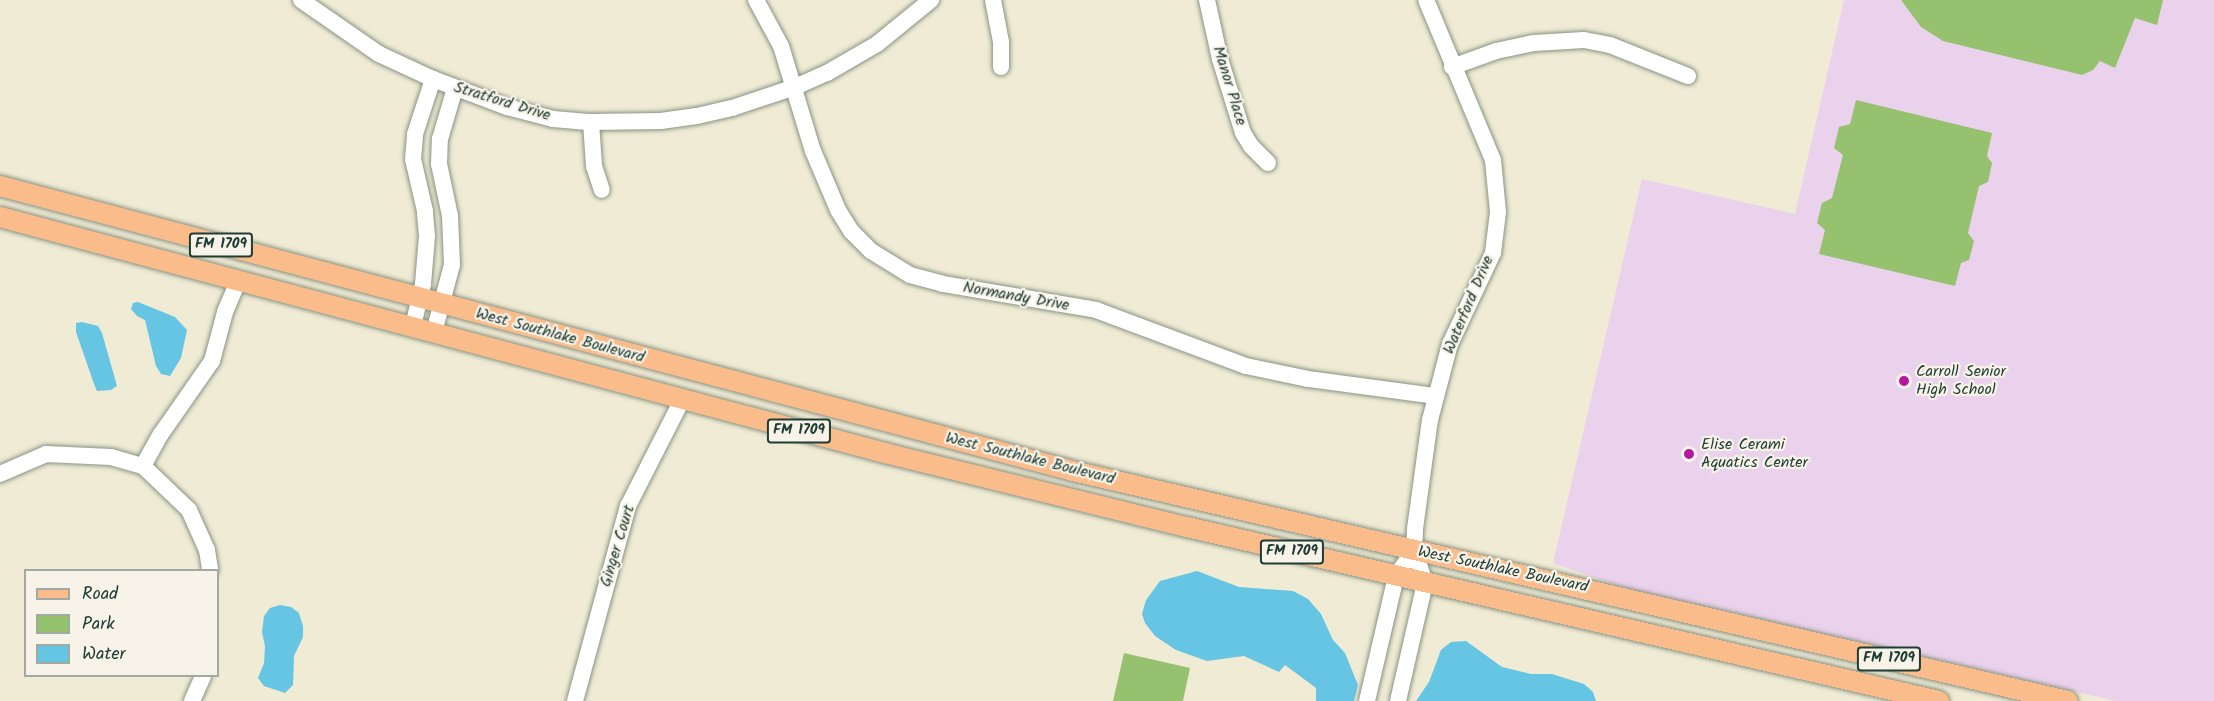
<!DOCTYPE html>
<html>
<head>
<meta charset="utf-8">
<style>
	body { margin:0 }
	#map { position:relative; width:2214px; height:701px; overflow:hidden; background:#f0ebd4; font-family:Kalam,sans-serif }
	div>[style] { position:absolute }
	.built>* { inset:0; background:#ead1ec }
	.green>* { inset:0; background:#96c270 }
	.water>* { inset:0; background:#65c5e3 }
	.roads { filter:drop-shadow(0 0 2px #889484) drop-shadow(0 0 2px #889484) }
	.minor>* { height:16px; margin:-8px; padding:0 8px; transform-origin:8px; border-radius:8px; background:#fff }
	.major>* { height:20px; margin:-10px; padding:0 10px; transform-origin:10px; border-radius:10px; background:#fabc8b }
	.dots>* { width:16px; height:16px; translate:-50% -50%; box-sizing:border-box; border:3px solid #f7f3e8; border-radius:50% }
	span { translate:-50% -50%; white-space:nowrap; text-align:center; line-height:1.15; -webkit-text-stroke:4.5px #f7f3e8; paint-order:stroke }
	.shield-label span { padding:2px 4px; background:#f7f3e8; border:2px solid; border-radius:4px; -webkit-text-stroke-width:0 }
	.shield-label { font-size:15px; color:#1f3d34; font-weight:700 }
	.street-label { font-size:16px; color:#1f3d34 }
	.poi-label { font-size:16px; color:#1f3d34 }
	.left { translate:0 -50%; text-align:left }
	.legend { position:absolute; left:24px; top:569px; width:195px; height:108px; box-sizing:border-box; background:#f7f3e8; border:2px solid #a1aaa0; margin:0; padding:8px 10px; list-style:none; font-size:18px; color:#1f3d34 }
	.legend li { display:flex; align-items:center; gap:12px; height:30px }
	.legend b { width:30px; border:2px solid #a1aaa0 }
</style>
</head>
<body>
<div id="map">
	<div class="built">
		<i style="clip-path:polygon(1844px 0,2214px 0,2214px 701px,2116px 701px,1621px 587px,1553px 563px,1642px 179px,1795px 214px)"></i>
	</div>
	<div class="green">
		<i style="clip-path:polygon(1901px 0,2163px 0,2157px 25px,2135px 18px,2115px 68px,2100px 61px,2093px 70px,2082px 75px,1943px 41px,1921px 27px)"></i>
		<i style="clip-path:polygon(1856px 100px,1992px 133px,1987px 156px,1992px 163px,1988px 182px,1979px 186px,1968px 233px,1974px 241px,1969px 260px,1961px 263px,1955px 286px,1819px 254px,1825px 230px,1817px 223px,1822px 203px,1832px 198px,1843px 155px,1834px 148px,1839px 127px,1850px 124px)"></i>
		<i style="clip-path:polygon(1124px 653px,1190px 668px,1183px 701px,1113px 701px)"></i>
	</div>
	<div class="water">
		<i style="clip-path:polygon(138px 302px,175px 317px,187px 330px,181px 358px,170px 376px,161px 374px,156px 366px,145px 320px,137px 316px,131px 309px,133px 303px)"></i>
		<i style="clip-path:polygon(82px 322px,98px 326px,102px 333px,117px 386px,111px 390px,97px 391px,94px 384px,76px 332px,76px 323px)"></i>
		<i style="clip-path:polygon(1197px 571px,1239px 587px,1293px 591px,1308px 599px,1321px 614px,1333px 640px,1345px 653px,1358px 685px,1354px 701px,1316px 701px,1316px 688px,1285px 665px,1279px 672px,1244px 656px,1207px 661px,1176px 650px,1155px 636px,1145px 623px,1142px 614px,1146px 600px,1160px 581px)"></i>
		<i style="clip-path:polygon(280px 605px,291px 607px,299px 613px,303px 626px,303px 637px,294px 656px,293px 685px,285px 693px,264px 686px,258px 678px,264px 663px,265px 646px,262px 632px,264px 616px,270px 608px)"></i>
		<i style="clip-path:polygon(1466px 641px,1502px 667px,1531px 674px,1552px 674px,1584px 684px,1593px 692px,1596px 701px,1416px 701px,1429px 682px,1441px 650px,1451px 642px)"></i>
	</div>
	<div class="roads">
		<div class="minor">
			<i style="left:301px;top:0;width:95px;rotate:34.7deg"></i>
			<i style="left:379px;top:54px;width:60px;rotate:24.8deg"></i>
			<i style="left:433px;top:79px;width:79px;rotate:20.7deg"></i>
			<i style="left:507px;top:107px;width:48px;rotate:14.6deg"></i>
			<i style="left:553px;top:119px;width:38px;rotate:5deg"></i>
			<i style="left:591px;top:122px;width:70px;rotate:-0.8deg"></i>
			<i style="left:661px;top:121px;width:36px;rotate:-8deg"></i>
			<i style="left:697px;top:116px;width:36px;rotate:-13deg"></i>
			<i style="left:732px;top:108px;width:66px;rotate:-18.4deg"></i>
			<i style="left:795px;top:87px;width:35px;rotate:-24deg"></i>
			<i style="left:827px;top:73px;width:58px;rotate:-30.1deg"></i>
			<i style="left:877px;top:44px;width:70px;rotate:-39.2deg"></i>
			<i style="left:756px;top:0;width:52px;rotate:61.5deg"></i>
			<i style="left:781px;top:46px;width:110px;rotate:73.1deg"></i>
			<i style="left:813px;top:151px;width:64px;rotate:67deg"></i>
			<i style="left:838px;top:210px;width:25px;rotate:58deg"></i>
			<i style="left:851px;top:231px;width:28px;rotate:45deg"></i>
			<i style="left:871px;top:251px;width:46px;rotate:31.6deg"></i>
			<i style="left:910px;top:275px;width:34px;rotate:15deg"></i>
			<i style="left:943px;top:284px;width:155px;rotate:9.6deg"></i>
			<i style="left:1096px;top:310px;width:160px;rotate:20.5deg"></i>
			<i style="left:1246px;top:366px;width:63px;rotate:11.8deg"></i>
			<i style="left:1308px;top:379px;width:129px;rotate:7.6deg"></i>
			<i style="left:993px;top:0;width:43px;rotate:79.2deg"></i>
			<i style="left:1001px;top:42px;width:25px;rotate:90deg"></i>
			<i style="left:1207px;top:0;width:60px;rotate:77.6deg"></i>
			<i style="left:1220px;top:59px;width:77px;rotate:72.7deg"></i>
			<i style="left:1243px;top:133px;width:15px;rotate:58deg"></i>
			<i style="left:1251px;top:146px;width:24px;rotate:45deg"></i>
			<i style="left:1452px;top:67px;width:47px;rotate:-20deg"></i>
			<i style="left:1496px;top:51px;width:39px;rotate:-12deg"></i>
			<i style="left:1534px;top:43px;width:50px;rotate:-3.4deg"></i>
			<i style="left:1584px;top:40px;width:26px;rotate:11deg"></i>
			<i style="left:1610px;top:45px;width:84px;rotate:21.7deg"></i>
			<i style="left:591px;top:122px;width:44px;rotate:86.1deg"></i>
			<i style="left:594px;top:166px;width:25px;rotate:72deg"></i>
			<i style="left:413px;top:326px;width:43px;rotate:-76.6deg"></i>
			<i style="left:423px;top:284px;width:48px;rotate:-85.2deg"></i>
			<i style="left:427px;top:236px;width:25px;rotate:-95deg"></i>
			<i style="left:425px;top:211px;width:53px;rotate:-103deg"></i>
			<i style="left:413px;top:159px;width:25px;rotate:-85deg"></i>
			<i style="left:415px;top:134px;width:58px;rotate:-71.9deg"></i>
			<i style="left:434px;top:332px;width:69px;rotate:-75deg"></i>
			<i style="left:452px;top:265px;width:49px;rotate:-92.3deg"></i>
			<i style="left:450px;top:216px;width:53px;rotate:-101.9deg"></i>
			<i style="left:439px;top:164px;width:25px;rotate:-88deg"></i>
			<i style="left:440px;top:139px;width:53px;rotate:-73.6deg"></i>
			<i style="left:143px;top:466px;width:37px;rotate:-61deg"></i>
			<i style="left:161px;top:434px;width:89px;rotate:-55.1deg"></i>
			<i style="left:212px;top:361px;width:51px;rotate:-75.1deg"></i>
			<i style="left:225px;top:312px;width:34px;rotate:-67deg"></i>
			<i style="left:0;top:474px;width:50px;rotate:-23.5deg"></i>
			<i style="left:46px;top:454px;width:65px;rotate:2.6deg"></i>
			<i style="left:111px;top:457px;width:33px;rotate:16deg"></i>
			<i style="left:143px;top:466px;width:64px;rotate:43.7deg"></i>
			<i style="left:189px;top:510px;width:44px;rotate:65.8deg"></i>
			<i style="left:207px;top:550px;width:20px;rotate:81deg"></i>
			<i style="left:192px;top:701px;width:27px;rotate:-66deg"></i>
			<i style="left:575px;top:701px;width:202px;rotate:-74.8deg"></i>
			<i style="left:628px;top:506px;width:119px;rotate:-63deg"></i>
			<i style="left:1367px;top:701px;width:128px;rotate:-76.9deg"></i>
			<i style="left:1396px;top:576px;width:32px;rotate:-55deg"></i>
			<i style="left:1398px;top:701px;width:121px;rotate:-77.1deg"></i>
			<i style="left:1425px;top:583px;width:35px;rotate:-108deg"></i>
			<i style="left:1414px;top:550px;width:21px;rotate:-87deg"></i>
			<i style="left:1415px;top:529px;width:110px;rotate:-82.2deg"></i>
			<i style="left:1430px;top:420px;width:79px;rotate:-75.3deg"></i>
			<i style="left:1450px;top:344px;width:101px;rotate:-64.7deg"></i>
			<i style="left:1493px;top:253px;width:41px;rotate:-83deg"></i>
			<i style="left:1498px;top:212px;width:52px;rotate:-95.5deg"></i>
			<i style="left:1493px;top:160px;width:173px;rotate:-112.7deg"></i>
		</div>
		<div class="major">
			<i style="left:0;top:186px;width:1110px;rotate:14.87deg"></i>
			<i style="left:1073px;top:471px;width:1021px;rotate:13.02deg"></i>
			<i style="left:0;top:217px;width:920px;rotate:14.93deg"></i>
			<i style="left:889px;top:454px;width:307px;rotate:13.8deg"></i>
			<i style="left:1187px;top:527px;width:772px;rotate:13.03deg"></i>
		</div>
	</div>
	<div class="dots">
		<i style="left:1904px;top:381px;background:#b5179e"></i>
		<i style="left:1689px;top:454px;background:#b5179e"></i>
	</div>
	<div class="shield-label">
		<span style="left:221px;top:245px">FM 1709</span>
		<span style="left:799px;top:431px">FM 1709</span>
		<span style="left:1292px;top:552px">FM 1709</span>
		<span style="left:1889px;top:659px">FM 1709</span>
	</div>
	<div class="street-label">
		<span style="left:1229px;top:86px;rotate:73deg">Manor Place</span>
		<span style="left:502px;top:102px;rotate:17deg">Stratford Drive</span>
		<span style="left:1016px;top:297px;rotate:10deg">Normandy Drive</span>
		<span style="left:1469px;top:305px;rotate:-67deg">Waterford Drive</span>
		<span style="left:560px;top:336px;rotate:15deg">West Southlake Boulevard</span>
		<span style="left:1030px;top:459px;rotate:14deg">West Southlake Boulevard</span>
		<span style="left:618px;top:546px;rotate:-73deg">Ginger Court</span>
		<span style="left:1503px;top:570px;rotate:12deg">West Southlake Boulevard</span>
	</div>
	<div class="poi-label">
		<span class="left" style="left:1916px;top:381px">Carroll Senior<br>High School</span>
		<span class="left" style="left:1701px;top:454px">Elise Cerami<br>Aquatics Center</span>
	</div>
	<ul class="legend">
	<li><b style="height:8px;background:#fabc8b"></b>Road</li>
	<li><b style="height:16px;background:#96c270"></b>Park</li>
	<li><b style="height:16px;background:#65c5e3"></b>Water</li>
	</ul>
</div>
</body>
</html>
